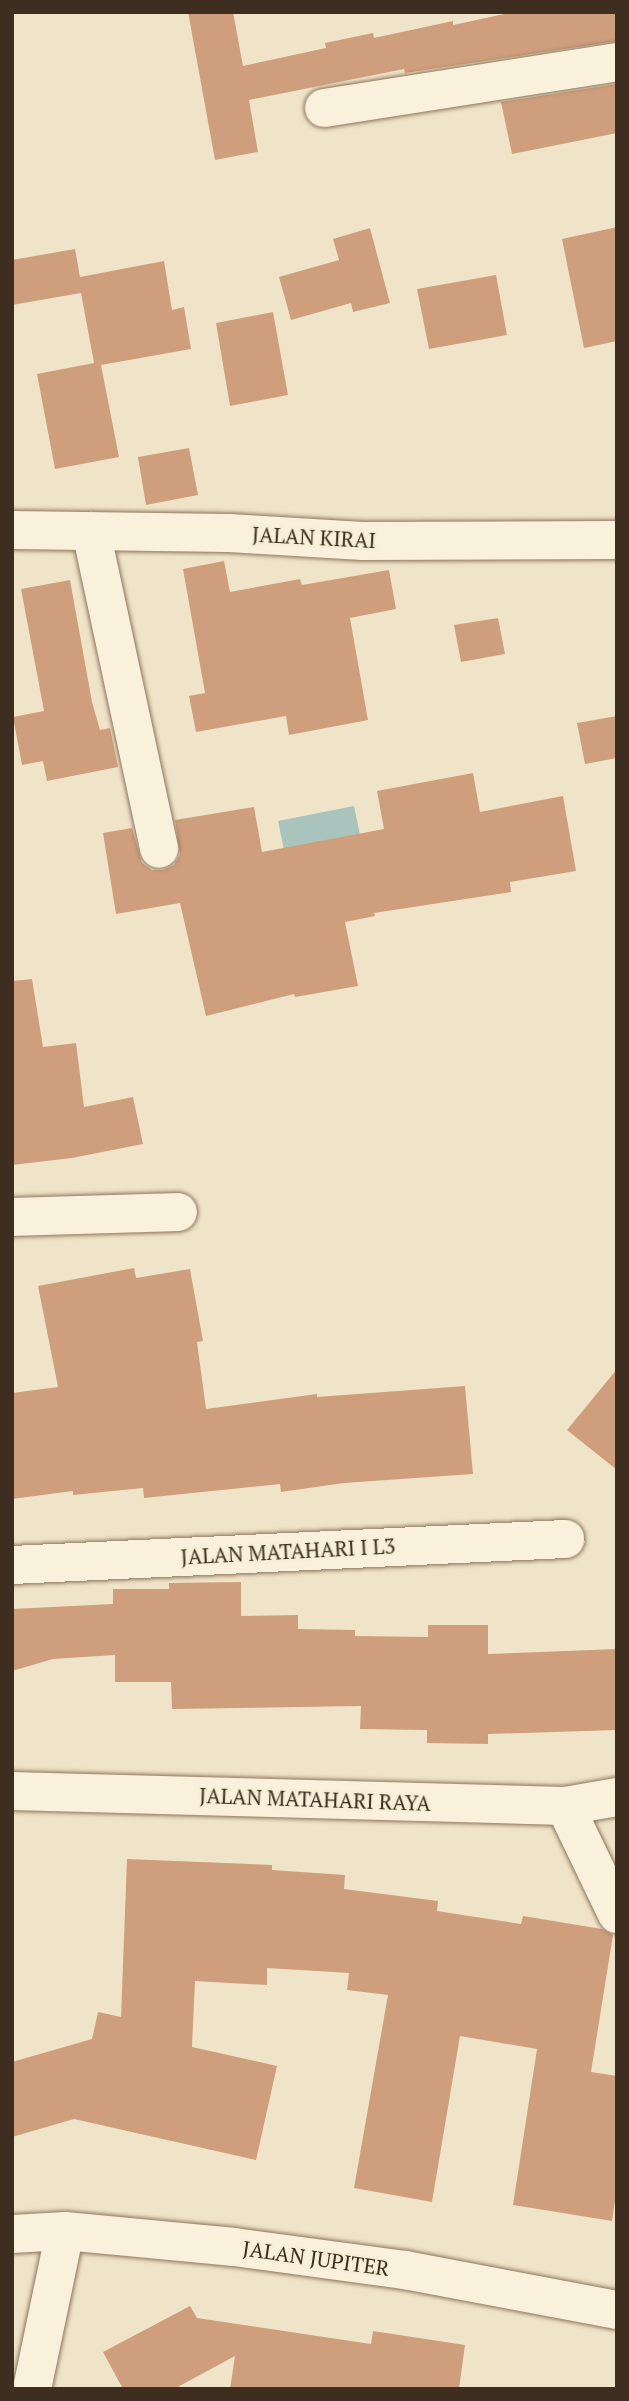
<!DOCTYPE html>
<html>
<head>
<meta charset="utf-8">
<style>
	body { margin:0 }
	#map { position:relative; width:629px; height:2401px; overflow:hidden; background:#f0e4c8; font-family:"PT Serif",serif }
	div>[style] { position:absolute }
	.water>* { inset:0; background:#a9c4bc }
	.building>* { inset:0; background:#cf9f7d }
	.roads { filter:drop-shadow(0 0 2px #8d765c) drop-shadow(0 0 2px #8d765c) }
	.street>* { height:38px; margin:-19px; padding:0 19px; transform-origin:19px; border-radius:19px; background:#faf1dc }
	span { translate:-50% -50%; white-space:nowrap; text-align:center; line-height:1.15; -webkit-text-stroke:5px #f7eed8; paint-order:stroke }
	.street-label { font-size:21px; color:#3d2e20 }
	.frame { position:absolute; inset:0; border:14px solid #3d2e20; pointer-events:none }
</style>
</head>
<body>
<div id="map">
	<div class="water">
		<i style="clip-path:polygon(354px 806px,360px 835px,284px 850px,278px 821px)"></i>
	</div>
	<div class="building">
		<i style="clip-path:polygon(188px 12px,233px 12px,243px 66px,326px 48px,325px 43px,373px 33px,374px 38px,453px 21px,453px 25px,514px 12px,617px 12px,617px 41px,405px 73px,404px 69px,249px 100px,258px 152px,215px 160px)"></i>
		<i style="clip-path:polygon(617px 84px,617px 133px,512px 154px,501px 102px)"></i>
		<i style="clip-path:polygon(617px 227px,617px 341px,584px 348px,562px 239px)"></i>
		<i style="clip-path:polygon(370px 228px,390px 303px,353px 312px,351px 303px,291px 320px,279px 277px,339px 260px,333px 239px)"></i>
		<i style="clip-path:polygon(75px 249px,80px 277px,164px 261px,172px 310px,184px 307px,191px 349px,101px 365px,119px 457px,55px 469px,37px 374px,94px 363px,81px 293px,12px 305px,12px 260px)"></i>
		<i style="clip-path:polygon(496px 275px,507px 335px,429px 349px,417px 289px)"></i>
		<i style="clip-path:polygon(273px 312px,288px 395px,230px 406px,216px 323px)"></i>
		<i style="clip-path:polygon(189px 448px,198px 495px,146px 505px,138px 457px)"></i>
		<i style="clip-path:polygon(224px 561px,230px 592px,300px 579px,302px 585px,389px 570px,396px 609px,350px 618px,368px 720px,289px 735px,286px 716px,196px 732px,189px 696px,205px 693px,183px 569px)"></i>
		<i style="clip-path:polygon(70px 580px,92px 702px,100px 730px,110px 728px,118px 767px,47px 781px,43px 761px,22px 765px,13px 717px,44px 711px,21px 589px)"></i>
		<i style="clip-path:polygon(498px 618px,505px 654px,461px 662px,454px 625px)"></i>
		<i style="clip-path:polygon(617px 716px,617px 758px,585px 764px,577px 723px)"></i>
		<i style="clip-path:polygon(473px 773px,480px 812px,563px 796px,576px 871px,510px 882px,511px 892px,374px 913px,375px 916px,345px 922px,358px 986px,295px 997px,294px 994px,206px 1016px,180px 903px,116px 914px,103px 833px,132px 828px,142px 863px,152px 870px,163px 870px,174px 865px,180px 855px,175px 820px,254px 807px,262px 852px,384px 829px,377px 791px)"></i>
		<i style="clip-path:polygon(32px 979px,43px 1047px,76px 1043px,84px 1107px,133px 1097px,143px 1144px,72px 1158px,12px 1165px,12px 981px)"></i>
		<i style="clip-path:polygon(134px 1268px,136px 1278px,190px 1269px,203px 1341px,197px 1342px,206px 1409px,317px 1394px,317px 1397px,465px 1386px,473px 1474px,344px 1483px,281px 1492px,280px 1484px,144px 1498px,143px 1488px,73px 1495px,73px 1491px,12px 1499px,12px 1393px,58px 1387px,38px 1286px)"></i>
		<i style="clip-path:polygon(617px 1369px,617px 1470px,567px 1430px)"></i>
		<i style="clip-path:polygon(241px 1582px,241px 1616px,298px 1615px,298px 1629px,355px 1630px,355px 1636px,428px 1637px,428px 1625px,488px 1625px,488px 1654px,617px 1649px,617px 1730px,488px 1734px,488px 1744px,427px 1743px,427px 1730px,360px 1729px,361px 1706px,172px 1709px,171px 1682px,115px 1682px,115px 1655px,53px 1659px,12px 1671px,12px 1609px,113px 1604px,113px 1589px,169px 1589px,169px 1583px)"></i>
		<i style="clip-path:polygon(127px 1859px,272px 1865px,272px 1870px,345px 1875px,344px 1889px,438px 1901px,437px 1911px,521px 1924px,523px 1916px,602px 1929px,613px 1935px,591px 2072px,617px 2076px,617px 2187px,612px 2221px,513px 2205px,537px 2049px,460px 2036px,432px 2202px,354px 2188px,388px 1995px,347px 1990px,349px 1973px,267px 1968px,267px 1985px,195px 1981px,192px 2047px,277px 2066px,256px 2160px,74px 2119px,12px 2137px,12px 2062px,92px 2039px,98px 2012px,121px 2017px)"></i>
		<i style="clip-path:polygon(190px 2306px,197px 2318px,371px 2344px,373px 2331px,465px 2345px,459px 2389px,230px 2389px,235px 2356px,174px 2389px,123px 2389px,103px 2352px)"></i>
	</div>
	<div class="roads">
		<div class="street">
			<i style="left:324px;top:108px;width:297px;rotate:-8.9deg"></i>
			<i style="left:12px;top:530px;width:217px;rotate:0.8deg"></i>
			<i style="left:229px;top:533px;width:134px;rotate:3.4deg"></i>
			<i style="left:363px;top:541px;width:254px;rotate:-0.2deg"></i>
			<i style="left:91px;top:531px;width:325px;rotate:77.9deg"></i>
			<i style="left:12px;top:1217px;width:166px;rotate:-1.7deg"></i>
			<i style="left:12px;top:1565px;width:554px;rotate:-2.69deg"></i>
			<i style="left:12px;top:1791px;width:553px;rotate:1.55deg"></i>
			<i style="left:565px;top:1806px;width:53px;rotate:-9.8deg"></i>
			<i style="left:565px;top:1806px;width:120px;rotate:64.3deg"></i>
			<i style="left:12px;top:2234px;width:53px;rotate:-3.2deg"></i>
			<i style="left:65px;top:2231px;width:170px;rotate:5.4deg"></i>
			<i style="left:234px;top:2247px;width:173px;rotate:7.7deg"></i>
			<i style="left:405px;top:2270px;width:216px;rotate:10.7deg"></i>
			<i style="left:32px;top:2389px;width:161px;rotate:-78.2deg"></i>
		</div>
	</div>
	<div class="street-label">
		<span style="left:314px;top:537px;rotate:3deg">JALAN KIRAI</span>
		<span style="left:288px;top:1551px;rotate:-3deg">JALAN MATAHARI I L3</span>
		<span style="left:315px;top:1799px;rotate:2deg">JALAN MATAHARI RAYA</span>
		<span style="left:316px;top:2258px;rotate:8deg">JALAN JUPITER</span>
	</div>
	<div class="frame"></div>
</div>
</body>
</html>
